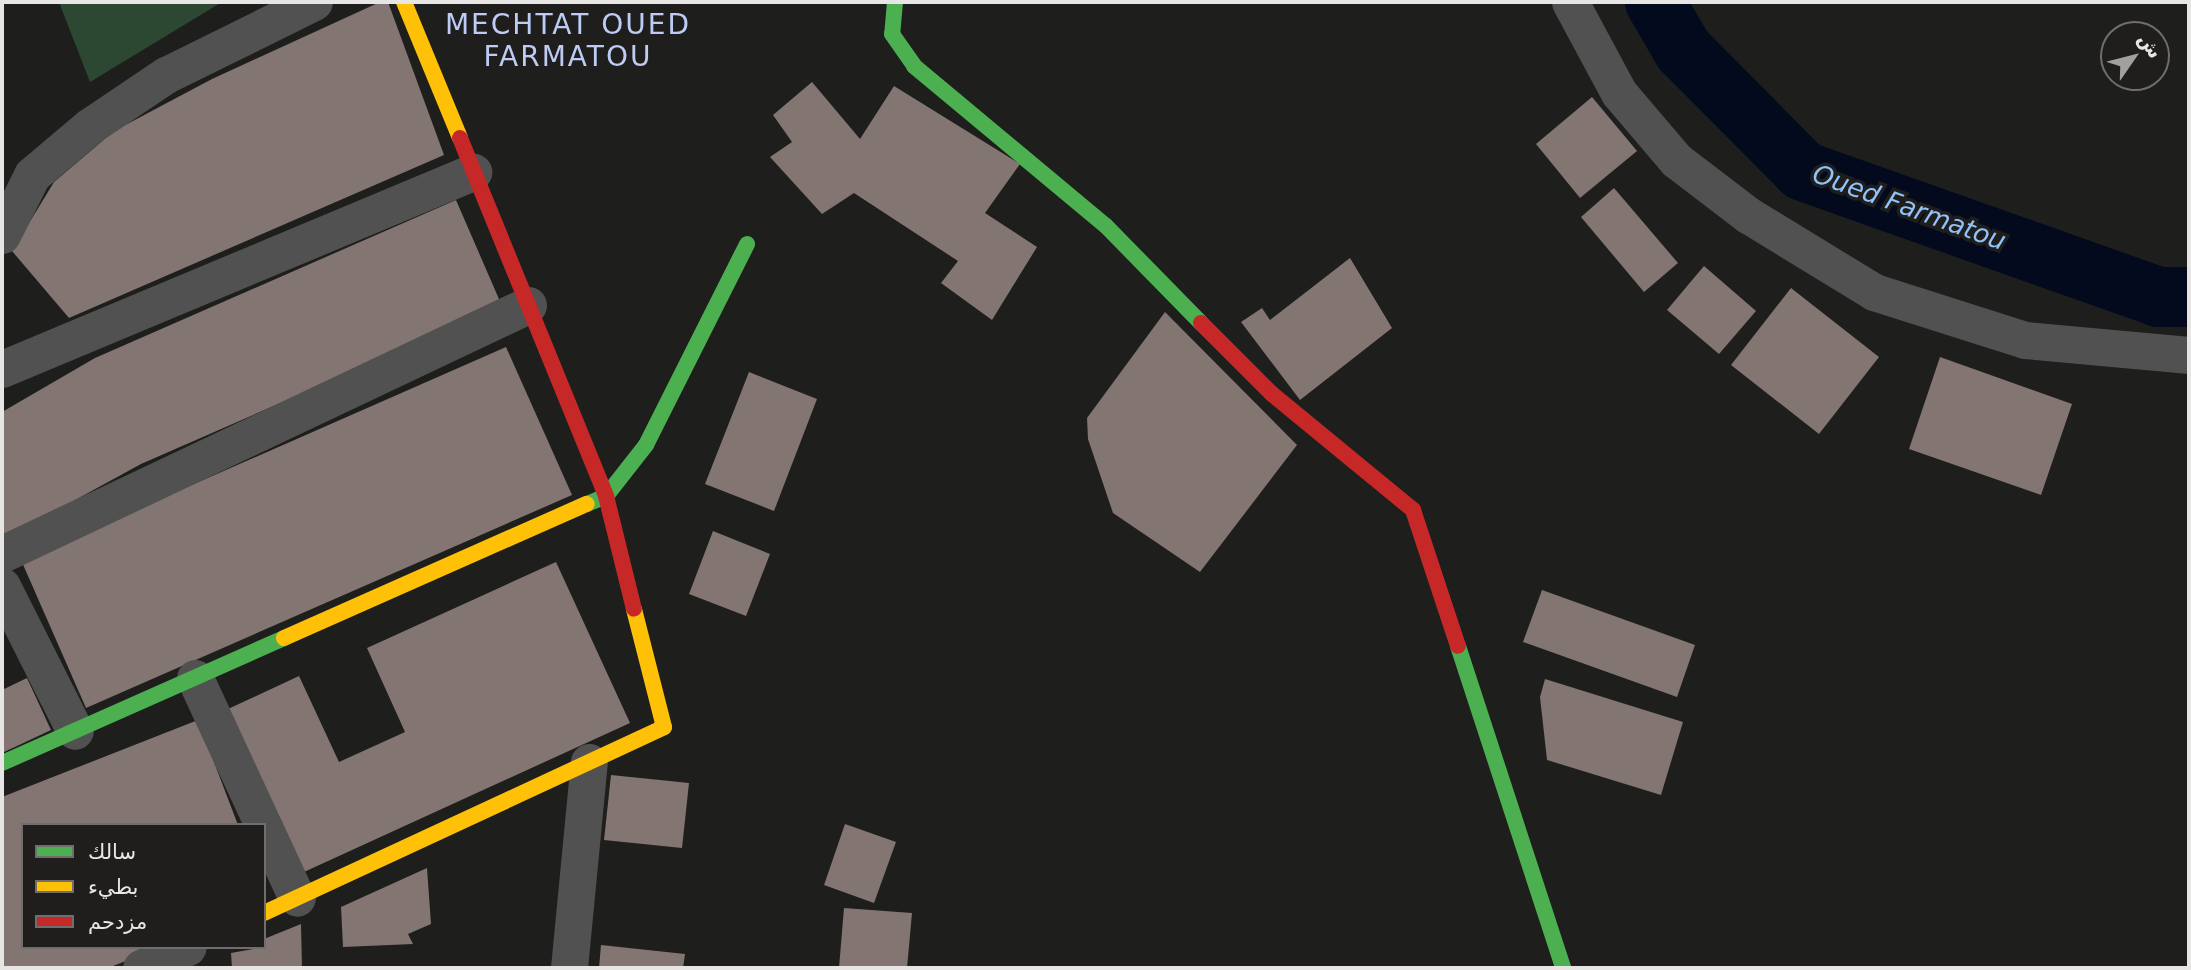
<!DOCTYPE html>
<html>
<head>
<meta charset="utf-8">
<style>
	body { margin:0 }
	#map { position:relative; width:2191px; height:970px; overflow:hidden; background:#1e1e1d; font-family:"DejaVu Sans",Cairo,sans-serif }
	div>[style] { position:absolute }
	.green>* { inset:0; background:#2d4832 }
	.river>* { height:60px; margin:-30px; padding:0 30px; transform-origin:30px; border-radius:30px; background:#030a1d }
	.building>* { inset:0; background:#837571 }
	.street>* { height:37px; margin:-18.5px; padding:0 18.5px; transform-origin:18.5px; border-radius:18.5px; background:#515151 }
	.fast>* { height:16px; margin:-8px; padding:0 8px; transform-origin:8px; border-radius:8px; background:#4caf50 }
	.slow>* { height:16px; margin:-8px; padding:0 8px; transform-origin:8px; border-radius:8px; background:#ffc107 }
	.jam>* { height:16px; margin:-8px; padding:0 8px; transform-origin:8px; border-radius:8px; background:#c62828 }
	span { translate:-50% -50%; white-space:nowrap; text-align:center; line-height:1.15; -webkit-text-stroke:7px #1f1e1c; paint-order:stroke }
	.water-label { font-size:26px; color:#91c2f9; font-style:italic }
	.quarter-label { font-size:28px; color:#bcccf5; letter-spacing:2px }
	.frame { position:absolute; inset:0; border:4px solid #e7e6e5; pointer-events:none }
	.legend { position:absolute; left:21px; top:823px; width:245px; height:126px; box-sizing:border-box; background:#1f1e1c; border:2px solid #6f6e6c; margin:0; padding:9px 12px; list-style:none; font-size:21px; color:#e7e6e5 }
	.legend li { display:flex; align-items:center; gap:14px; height:35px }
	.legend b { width:35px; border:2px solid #6f6e6c }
	.north { position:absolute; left:2100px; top:21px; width:70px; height:70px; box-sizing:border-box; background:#1f1e1c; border:2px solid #6f6e6c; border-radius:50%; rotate:55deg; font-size:19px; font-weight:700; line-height:28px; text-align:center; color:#e7e6e5 }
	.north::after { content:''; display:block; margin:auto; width:24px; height:32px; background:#a1a09f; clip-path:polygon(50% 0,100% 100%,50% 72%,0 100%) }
</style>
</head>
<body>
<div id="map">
	<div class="green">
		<i style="clip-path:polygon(59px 2px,222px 2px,90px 82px)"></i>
	</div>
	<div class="river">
		<i style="left:1655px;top:2px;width:56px;rotate:59.7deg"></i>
		<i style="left:1683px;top:50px;width:170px;rotate:45.2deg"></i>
		<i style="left:1803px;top:171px;width:377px;rotate:19.5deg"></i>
		<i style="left:2158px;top:297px;width:31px"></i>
	</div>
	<div class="building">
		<i style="clip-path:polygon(380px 2px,388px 2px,444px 155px,69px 318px,12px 251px,54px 182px,114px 131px,212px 79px)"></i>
		<i style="clip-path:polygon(812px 82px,860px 139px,894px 86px,1020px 164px,985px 213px,1037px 247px,992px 320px,941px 283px,958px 261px,854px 193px,822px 214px,770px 157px,792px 142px,773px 115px)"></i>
		<i style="clip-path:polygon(1592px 97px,1637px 151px,1580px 198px,1536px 144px)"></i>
		<i style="clip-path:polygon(1614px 188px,1678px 263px,1644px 292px,1581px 217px)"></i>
		<i style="clip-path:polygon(456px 200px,502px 306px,141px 464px,2px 540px,2px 412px,95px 358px)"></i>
		<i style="clip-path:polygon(1350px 258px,1392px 328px,1300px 400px,1241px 322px,1262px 308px,1270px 320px)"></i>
		<i style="clip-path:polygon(1704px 266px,1756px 311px,1719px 354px,1667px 310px)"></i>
		<i style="clip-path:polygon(1791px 288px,1879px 357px,1819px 434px,1731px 365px)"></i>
		<i style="clip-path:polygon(1165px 312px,1297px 445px,1200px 572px,1113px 513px,1088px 439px,1087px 418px)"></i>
		<i style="clip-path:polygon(506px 347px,572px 495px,86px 708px,21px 560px)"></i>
		<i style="clip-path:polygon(1940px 357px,2072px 404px,2041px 495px,1909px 449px)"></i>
		<i style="clip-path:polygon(749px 372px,817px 399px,774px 511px,705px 484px)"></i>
		<i style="clip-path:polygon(713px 531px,770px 554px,746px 616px,689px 594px)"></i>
		<i style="clip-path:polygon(556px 562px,630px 723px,304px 872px,228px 709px,299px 676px,339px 762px,405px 732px,367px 648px)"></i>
		<i style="clip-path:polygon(1542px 590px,1695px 645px,1677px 697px,1523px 642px)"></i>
		<i style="clip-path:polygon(27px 678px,51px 730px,2px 753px,2px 690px)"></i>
		<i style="clip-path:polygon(1545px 679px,1683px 722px,1661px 795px,1547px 760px,1540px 697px)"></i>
		<i style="clip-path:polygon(198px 720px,238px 825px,23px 825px,23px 947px,161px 947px,108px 968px,2px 968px,2px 797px)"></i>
		<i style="clip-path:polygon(611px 775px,689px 783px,682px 848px,604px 840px)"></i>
		<i style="clip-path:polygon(845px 824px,896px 842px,874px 903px,824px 885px)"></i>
		<i style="clip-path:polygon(427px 868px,431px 924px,408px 934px,413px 944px,343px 947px,341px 907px)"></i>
		<i style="clip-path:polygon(844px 908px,912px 913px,907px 968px,839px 968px)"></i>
		<i style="clip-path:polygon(301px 924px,302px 968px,232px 968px,231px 953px,264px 947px,264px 939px)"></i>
		<i style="clip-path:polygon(601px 945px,685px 954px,683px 968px,599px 968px)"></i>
	</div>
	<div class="street">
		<i style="left:1570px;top:2px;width:103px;rotate:61.7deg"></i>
		<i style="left:1619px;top:93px;width:88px;rotate:49.6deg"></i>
		<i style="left:1676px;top:160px;width:91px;rotate:37.4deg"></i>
		<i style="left:1748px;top:215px;width:148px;rotate:31.4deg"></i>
		<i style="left:1874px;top:292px;width:158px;rotate:17.6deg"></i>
		<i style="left:2025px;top:340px;width:165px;rotate:5.2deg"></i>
		<i style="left:2px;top:235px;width:67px;rotate:-63.4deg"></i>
		<i style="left:32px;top:175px;width:76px;rotate:-40.2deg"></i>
		<i style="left:90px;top:126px;width:92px;rotate:-33.9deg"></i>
		<i style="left:166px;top:75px;width:165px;rotate:-26.3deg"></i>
		<i style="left:2px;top:369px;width:511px;rotate:-22.7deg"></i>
		<i style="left:2px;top:554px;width:582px;rotate:-25.33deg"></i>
		<i style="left:2px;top:586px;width:162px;rotate:63.3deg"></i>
		<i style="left:195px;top:678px;width:162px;rotate:65.2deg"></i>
		<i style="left:264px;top:827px;width:78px;rotate:65.1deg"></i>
		<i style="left:141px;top:968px;width:51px;rotate:-24.1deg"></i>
		<i style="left:569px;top:968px;width:207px;rotate:-84.5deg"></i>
	</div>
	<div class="fast">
		<i style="left:895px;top:2px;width:32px;rotate:95deg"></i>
		<i style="left:892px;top:34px;width:39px;rotate:55deg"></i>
		<i style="left:914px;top:66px;width:250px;rotate:39.8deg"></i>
		<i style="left:1106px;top:226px;width:136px;rotate:45.6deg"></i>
		<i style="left:587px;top:504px;width:21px;rotate:-23deg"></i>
		<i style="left:606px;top:496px;width:65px;rotate:-51.9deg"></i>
		<i style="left:646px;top:445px;width:225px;rotate:-63.3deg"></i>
		<i style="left:1458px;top:646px;width:339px;rotate:71.9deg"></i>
		<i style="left:2px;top:763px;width:308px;rotate:-23.9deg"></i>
	</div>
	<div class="slow">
		<i style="left:404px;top:2px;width:147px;rotate:67.6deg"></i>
		<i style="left:284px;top:638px;width:331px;rotate:-23.9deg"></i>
		<i style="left:264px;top:913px;width:441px;rotate:-24.9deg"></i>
		<i style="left:664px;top:727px;width:122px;rotate:-104.3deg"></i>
	</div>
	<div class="jam">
		<i style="left:460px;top:138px;width:387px;rotate:67.8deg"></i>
		<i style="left:606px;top:496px;width:116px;rotate:76.1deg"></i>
		<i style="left:1201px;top:323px;width:100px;rotate:45deg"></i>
		<i style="left:1272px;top:394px;width:183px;rotate:39.4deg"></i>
		<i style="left:1413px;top:510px;width:143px;rotate:71.7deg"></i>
	</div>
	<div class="water-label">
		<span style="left:1909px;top:208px;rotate:20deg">Oued Farmatou</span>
	</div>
	<div class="quarter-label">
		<span style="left:568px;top:41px">MECHTAT OUED<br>FARMATOU</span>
	</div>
	<div class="frame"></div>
	<ul class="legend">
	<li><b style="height:9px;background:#4caf50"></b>سالك</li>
	<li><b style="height:9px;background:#ffc107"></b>بطيء</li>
	<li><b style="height:9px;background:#c62828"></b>مزدحم</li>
	</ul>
	<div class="north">ش</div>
</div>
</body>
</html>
